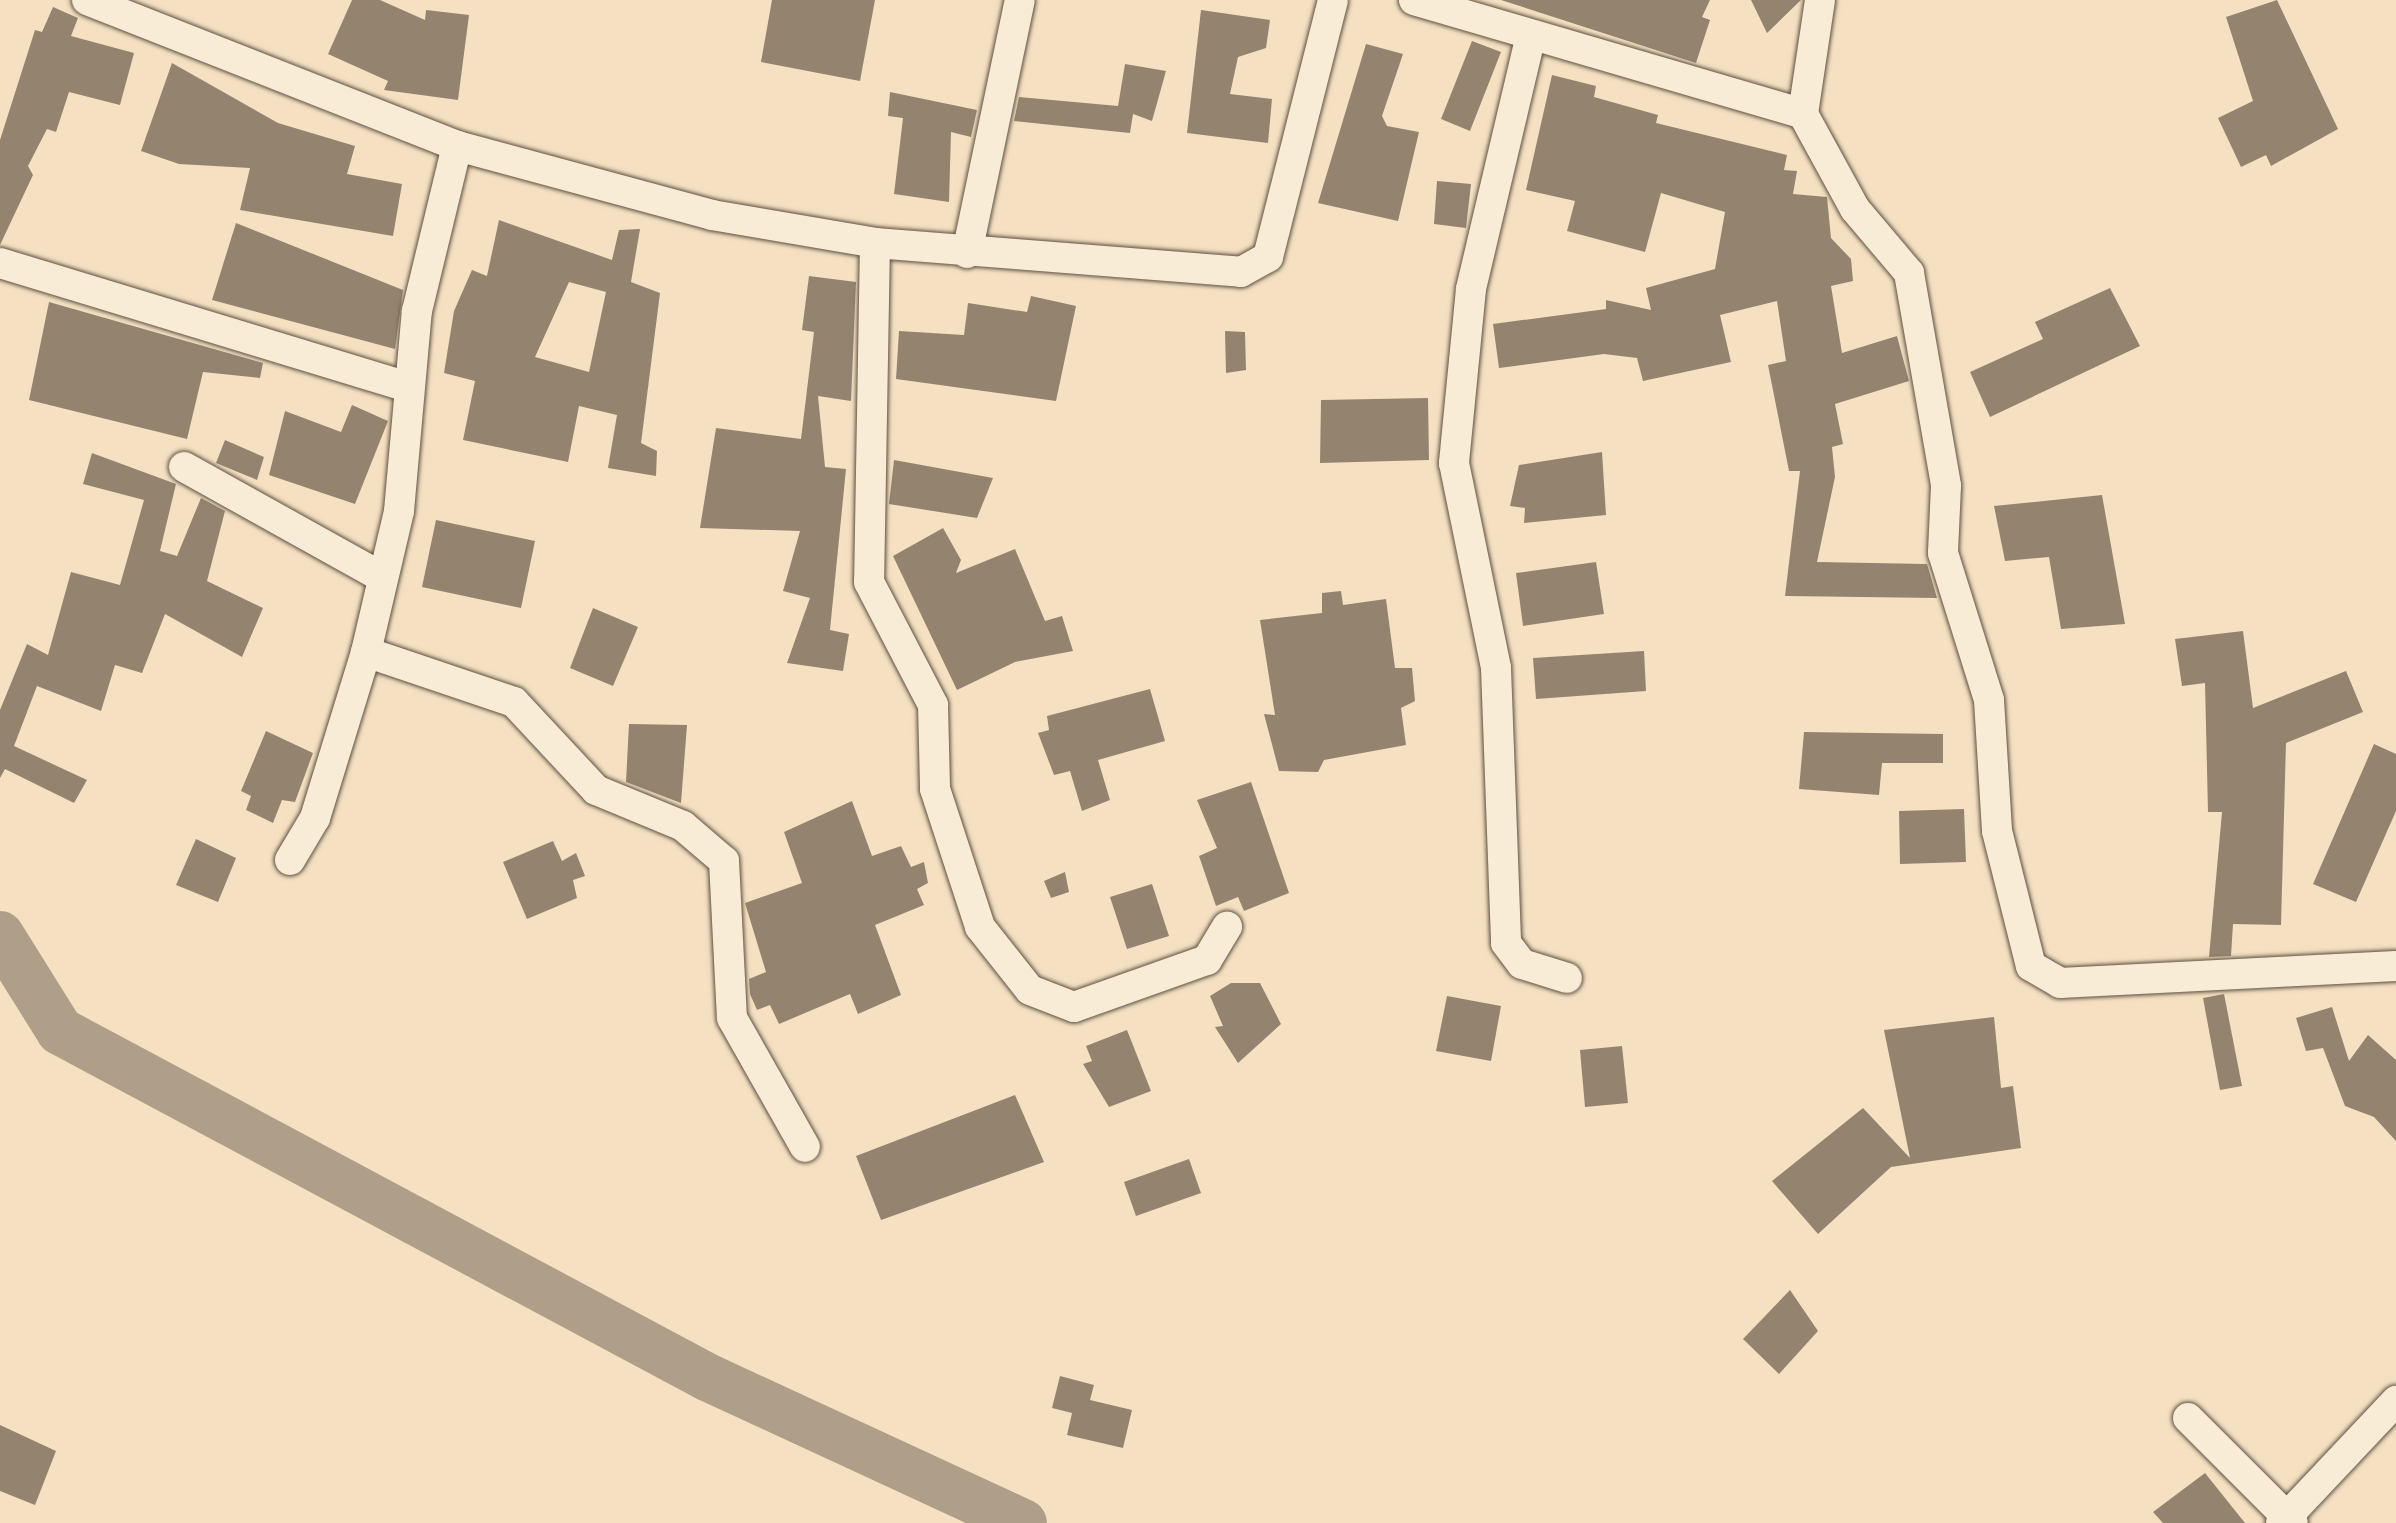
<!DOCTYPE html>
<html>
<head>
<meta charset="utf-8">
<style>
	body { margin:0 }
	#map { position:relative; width:2396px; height:1523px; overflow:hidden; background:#f5e1c2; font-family:"IM FELL Double Pica",serif }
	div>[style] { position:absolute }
	.river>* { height:48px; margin:-24px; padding:0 24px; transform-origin:24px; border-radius:24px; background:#b09f88 }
	.building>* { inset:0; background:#94846f }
	.roads { filter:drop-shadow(0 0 2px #5e5041) drop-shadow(0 0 2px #5e5041) }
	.minor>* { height:30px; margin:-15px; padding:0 15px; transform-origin:15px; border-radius:15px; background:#f8ecd7 }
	span { translate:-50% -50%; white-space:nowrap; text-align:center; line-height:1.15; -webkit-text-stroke:9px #f8ecd7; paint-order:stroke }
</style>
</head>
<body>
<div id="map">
	<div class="river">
		<i style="left:0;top:935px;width:113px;rotate:58deg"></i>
		<i style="left:60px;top:1031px;width:734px;rotate:28.14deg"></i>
		<i style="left:707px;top:1377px;width:348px;rotate:24.8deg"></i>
	</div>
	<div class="building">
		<i style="clip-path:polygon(352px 0,380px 0,425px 20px,426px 10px,469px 15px,458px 100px,384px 90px,388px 81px,328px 54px)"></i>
		<i style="clip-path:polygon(772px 0,875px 0,860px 81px,761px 62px)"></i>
		<i style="clip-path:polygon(1501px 0,1710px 0,1702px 17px,1710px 20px,1696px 63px)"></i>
		<i style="clip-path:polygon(1751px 0,1801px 0,1767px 33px)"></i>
		<i style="clip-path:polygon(2277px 0,2338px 129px,2271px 166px,2266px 155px,2241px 167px,2218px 118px,2253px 101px,2226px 17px)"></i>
		<i style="clip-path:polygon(53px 7px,78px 18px,71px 36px,134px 53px,120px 105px,69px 92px,56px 132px,47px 129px,28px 166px,33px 175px,0 245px,0 140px,35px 30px,42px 32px)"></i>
		<i style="clip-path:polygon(1201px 10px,1270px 20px,1266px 48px,1238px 57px,1230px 94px,1272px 99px,1268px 143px,1187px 133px)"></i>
		<i style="clip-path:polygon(1472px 41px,1501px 52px,1470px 131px,1441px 119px)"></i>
		<i style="clip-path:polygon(1366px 44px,1403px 54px,1382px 116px,1387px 126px,1419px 132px,1398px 221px,1318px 203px)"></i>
		<i style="clip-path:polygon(172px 63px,278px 123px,355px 146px,347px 174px,402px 184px,393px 236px,240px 210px,250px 168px,179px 164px,141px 151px)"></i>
		<i style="clip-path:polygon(1125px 64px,1166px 71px,1152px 121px,1133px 114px,1130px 133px,1014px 121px,1019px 97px,1118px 106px)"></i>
		<i style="clip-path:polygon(1552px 75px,1596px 86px,1594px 97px,1658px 115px,1656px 123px,1787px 155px,1784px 170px,1797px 171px,1793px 194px,1827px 197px,1831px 238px,1851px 259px,1853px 281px,1831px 286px,1842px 353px,1897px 336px,1909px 381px,1835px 404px,1843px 444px,1832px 447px,1835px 477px,1817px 562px,1927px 564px,1937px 598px,1785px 596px,1800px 471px,1789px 471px,1768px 365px,1786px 361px,1777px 301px,1720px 315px,1731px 362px,1643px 381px,1637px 358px,1604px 354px,1499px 368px,1493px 324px,1606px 309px,1606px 300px,1651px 310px,1646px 288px,1715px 269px,1725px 212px,1661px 193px,1645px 252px,1567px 231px,1575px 201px,1526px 190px)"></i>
		<i style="clip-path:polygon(890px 92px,977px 110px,971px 137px,951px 132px,949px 202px,894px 194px,903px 118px,888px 116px)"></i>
		<i style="clip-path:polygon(1437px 181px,1471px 184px,1466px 228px,1434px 224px)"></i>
		<i style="clip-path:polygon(evenodd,499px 220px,612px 260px,619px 230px,640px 229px,631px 282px,660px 293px,641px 443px,657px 451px,656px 476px,608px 468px,617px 415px,579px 406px,568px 462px,463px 440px,475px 381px,444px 373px,454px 311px,472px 270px,487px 276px,499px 220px,569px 282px,606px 292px,589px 372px,535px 357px,569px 282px)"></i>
		<i style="clip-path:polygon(236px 223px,403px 290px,395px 349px,212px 300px)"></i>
		<i style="clip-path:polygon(809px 276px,856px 282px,851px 401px,818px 396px,825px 467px,846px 469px,830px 630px,849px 634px,843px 671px,787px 663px,810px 598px,783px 591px,800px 531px,700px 528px,716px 428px,801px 439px,814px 332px,802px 330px)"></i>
		<i style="clip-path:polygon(2110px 288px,2140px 346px,1990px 417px,1970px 372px,2043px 339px,2035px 322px)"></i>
		<i style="clip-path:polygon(1031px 296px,1076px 306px,1056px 401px,896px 379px,899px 331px,964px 335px,968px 303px,1027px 312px)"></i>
		<i style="clip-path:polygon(49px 302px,263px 363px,260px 378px,203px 372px,187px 439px,29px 400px)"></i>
		<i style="clip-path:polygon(1225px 331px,1245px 332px,1246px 370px,1226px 373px)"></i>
		<i style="clip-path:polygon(1428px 398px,1429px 460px,1320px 463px,1321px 400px)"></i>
		<i style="clip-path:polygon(352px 405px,388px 421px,355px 504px,269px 475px,285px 411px,341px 432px)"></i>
		<i style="clip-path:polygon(225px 440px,264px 457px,257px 480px,216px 463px)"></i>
		<i style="clip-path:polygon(1602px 452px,1606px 515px,1524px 523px,1525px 508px,1510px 506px,1519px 465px)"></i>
		<i style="clip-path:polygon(92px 453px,176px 484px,160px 551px,177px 556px,201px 498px,225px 511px,207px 581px,263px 608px,242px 657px,165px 614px,142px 673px,115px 665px,101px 711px,37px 686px,14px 746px,87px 780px,74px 803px,5px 769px,0 778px,0 710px,27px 644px,48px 655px,71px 572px,120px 585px,144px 500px,83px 484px)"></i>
		<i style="clip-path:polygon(894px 460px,993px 478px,977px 518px,889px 504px)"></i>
		<i style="clip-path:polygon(2102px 495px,2125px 624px,2061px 629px,2049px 557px,2005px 561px,1994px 506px)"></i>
		<i style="clip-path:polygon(436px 520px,535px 541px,521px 608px,422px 587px)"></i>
		<i style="clip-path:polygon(943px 528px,961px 560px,956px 573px,1015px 549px,1045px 621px,1062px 616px,1073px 651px,1015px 662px,957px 690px,893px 556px)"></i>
		<i style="clip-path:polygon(1596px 562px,1604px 614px,1523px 626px,1516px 573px)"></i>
		<i style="clip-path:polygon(1341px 591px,1343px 605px,1386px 599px,1395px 668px,1412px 668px,1415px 701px,1401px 708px,1406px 745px,1324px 760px,1318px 772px,1279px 771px,1264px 714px,1275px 715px,1260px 620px,1322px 613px,1322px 593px)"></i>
		<i style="clip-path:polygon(593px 608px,638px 627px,613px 686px,570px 668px)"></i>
		<i style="clip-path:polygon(2243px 631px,2253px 708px,2346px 671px,2363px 712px,2286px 743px,2281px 925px,2233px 924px,2231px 956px,2209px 957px,2222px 812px,2208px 812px,2205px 683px,2182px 686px,2175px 639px)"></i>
		<i style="clip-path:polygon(1644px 651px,1646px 691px,1536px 699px,1533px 658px)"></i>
		<i style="clip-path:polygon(1150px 689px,1165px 741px,1098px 760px,1110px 800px,1082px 811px,1070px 771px,1054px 775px,1038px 733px,1049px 730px,1047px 716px)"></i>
		<i style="clip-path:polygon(629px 724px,687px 725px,681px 803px,626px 782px)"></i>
		<i style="clip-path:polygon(266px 731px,313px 753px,295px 802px,282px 800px,273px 823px,246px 810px,251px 796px,241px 791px)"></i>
		<i style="clip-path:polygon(1804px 732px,1943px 734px,1943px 763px,1882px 763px,1879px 795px,1799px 789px)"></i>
		<i style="clip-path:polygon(2374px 744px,2396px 754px,2396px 811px,2356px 902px,2313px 884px)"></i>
		<i style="clip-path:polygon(1251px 782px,1289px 893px,1244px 911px,1238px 897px,1216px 906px,1199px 856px,1217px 848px,1197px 800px)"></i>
		<i style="clip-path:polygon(852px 801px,872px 856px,901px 846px,911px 867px,924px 862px,928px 883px,917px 889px,924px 905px,875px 925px,901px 995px,858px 1014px,850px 994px,779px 1024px,770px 1005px,757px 1010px,750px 994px,749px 979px,766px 972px,745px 903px,802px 883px,784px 832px)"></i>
		<i style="clip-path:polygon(1964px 809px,1966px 862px,1900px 864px,1899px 811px)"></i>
		<i style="clip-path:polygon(196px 839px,236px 858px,218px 902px,176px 885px)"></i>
		<i style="clip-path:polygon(553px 841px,562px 861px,576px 853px,585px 876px,573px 880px,577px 898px,527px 919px,503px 862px)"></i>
		<i style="clip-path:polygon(1065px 872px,1069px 892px,1051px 898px,1044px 881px)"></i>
		<i style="clip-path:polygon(1152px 884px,1169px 936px,1127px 949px,1110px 897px)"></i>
		<i style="clip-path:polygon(1231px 983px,1260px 983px,1281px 1024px,1238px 1063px,1215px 1027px,1223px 1026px,1210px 996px)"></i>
		<i style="clip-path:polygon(2224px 994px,2242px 1086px,2220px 1090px,2203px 998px)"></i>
		<i style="clip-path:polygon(1447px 996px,1501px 1006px,1491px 1061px,1436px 1051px)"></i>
		<i style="clip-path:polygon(2332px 1007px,2349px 1061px,2368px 1035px,2396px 1060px,2396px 1141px,2374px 1117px,2345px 1106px,2323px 1048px,2306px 1051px,2296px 1018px)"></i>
		<i style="clip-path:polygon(1994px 1017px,2001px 1088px,2013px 1086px,2021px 1148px,1891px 1167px,1818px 1234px,1772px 1181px,1863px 1108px,1910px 1158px,1884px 1030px)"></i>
		<i style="clip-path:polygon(1127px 1030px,1151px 1091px,1109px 1107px,1083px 1064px,1092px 1061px,1086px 1046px)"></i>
		<i style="clip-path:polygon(1622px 1046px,1628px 1103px,1585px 1107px,1580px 1050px)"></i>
		<i style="clip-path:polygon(1015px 1095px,1044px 1162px,881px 1220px,856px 1156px)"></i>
		<i style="clip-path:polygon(1189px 1159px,1201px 1193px,1136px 1216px,1124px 1182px)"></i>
		<i style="clip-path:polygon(1790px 1290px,1818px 1331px,1779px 1374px,1743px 1339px)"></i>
		<i style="clip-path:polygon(1060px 1376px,1094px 1385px,1090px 1400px,1132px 1410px,1123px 1448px,1067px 1435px,1072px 1413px,1052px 1408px)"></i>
		<i style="clip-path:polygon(0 1425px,56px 1451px,35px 1505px,0 1491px)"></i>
		<i style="clip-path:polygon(2205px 1473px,2245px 1523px,2163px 1523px,2153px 1512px)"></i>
	</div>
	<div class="roads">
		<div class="minor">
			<i style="left:87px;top:0;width:398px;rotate:21.5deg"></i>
			<i style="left:457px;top:146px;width:264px;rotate:15.1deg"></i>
			<i style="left:712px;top:215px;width:165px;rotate:9.7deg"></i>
			<i style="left:875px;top:243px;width:367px;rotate:4.5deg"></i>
			<i style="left:1241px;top:272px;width:31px;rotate:-29deg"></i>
			<i style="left:1268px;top:257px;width:265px;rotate:-75.8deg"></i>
			<i style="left:1414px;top:0;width:405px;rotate:16.3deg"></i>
			<i style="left:1820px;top:0;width:115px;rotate:98.5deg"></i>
			<i style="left:1803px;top:114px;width:108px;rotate:61.3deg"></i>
			<i style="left:1855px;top:209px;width:84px;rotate:49.8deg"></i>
			<i style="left:1909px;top:273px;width:216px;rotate:80.1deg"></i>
			<i style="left:1946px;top:486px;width:67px;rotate:92.6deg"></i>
			<i style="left:1943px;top:553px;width:154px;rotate:72.6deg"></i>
			<i style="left:1989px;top:700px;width:131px;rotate:86.5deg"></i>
			<i style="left:1997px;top:831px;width:139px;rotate:75.9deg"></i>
			<i style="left:2031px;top:966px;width:34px;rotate:30deg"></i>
			<i style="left:2060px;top:983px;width:336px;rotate:-2.9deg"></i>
			<i style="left:1531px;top:35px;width:261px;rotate:103.3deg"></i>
			<i style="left:1471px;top:289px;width:175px;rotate:95.6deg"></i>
			<i style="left:1454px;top:463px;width:209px;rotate:78.4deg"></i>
			<i style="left:1496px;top:668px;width:275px;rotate:87.9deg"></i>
			<i style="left:1506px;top:943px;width:26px;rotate:53deg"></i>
			<i style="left:1522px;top:964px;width:47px;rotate:17.3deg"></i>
			<i style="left:875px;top:243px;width:339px;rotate:91deg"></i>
			<i style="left:869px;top:582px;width:139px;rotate:62.5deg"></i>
			<i style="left:933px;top:705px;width:84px;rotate:88.6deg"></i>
			<i style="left:935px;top:789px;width:145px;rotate:71.9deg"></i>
			<i style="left:980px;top:927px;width:80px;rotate:51.6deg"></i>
			<i style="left:1030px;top:990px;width:47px;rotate:21.1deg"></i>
			<i style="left:1074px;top:1007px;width:141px;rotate:-19.5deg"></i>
			<i style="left:1207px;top:960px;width:39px;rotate:-59deg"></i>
			<i style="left:967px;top:253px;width:258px;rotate:-78.2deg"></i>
			<i style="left:0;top:263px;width:423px;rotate:16.9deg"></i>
			<i style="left:184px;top:467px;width:227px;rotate:29.1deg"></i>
			<i style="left:366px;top:652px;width:156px;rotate:18.7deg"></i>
			<i style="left:514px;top:702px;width:120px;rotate:47deg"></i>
			<i style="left:596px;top:790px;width:94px;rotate:22.5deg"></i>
			<i style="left:683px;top:826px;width:54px;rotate:40.5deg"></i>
			<i style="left:724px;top:861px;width:157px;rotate:87.1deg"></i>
			<i style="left:732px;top:1018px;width:148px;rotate:60.5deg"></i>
			<i style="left:290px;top:860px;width:49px;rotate:-59.2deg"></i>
			<i style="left:315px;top:818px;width:174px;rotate:-72.9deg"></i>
			<i style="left:366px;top:652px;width:145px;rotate:-76.8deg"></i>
			<i style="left:399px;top:511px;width:201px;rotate:-84.9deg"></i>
			<i style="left:417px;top:311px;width:170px;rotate:-76.4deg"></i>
			<i style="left:2188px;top:1418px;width:148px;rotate:45deg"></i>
			<i style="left:2281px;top:1523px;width:168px;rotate:-46.7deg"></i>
		</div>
	</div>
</div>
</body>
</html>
